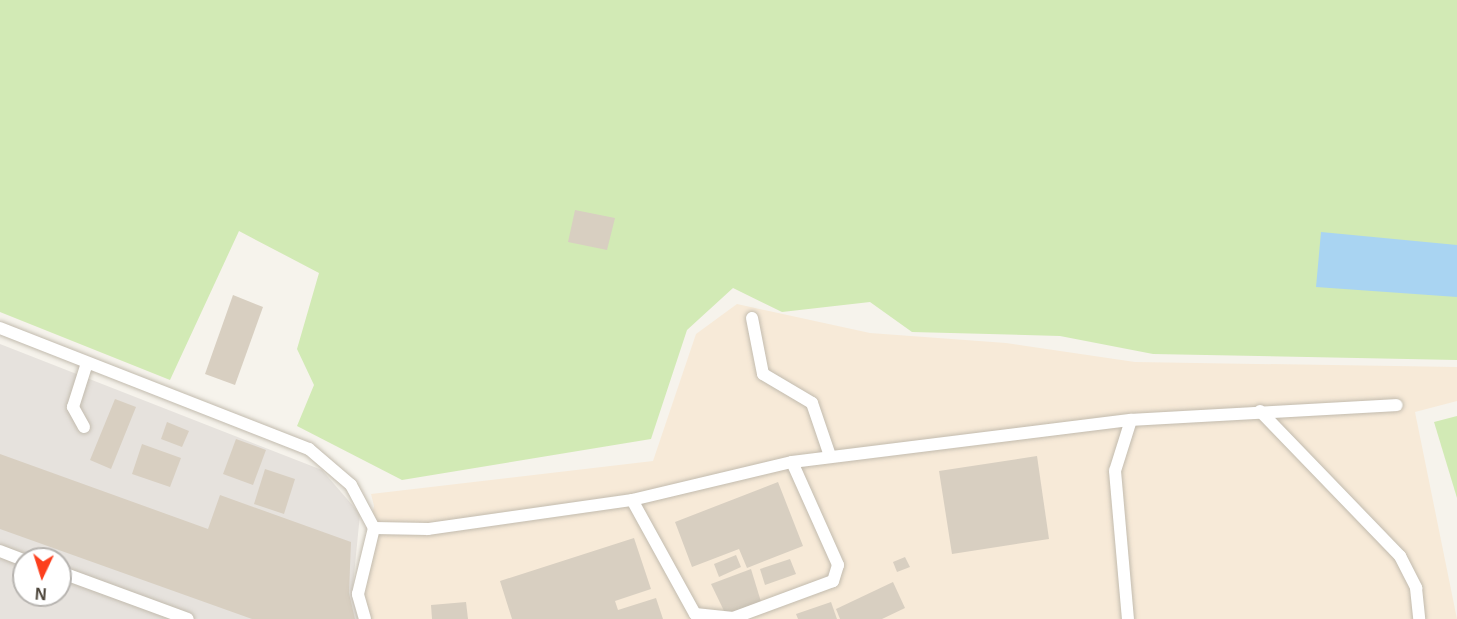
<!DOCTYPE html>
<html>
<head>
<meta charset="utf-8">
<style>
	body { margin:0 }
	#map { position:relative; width:1457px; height:619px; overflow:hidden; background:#f6f3ec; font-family:Helvetica,sans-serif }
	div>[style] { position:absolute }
	.commercial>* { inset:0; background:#f7ead8 }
	.industrial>* { inset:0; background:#e6e2dd }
	.green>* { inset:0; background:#d2eab5 }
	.water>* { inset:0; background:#a9d4f2 }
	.building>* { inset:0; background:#d8cfc1 }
	.roads { filter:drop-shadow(0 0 2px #c2bbae) drop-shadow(0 0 2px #c2bbae) }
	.lane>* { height:12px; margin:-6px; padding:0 6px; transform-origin:6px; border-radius:6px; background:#fff }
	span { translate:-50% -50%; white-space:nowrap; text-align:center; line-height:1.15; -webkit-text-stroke:4.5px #fff; paint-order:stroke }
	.north { position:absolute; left:12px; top:547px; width:60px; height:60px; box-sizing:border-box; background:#fff; border:2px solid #b7b4b0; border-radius:50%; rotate:184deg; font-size:16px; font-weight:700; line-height:24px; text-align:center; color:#4b4439 }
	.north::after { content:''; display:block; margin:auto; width:21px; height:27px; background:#fc3f1d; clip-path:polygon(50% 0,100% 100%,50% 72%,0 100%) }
</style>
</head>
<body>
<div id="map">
	<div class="commercial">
		<i style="clip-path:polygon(737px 304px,870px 333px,1006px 343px,1135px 362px,1457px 367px,1457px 401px,1415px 412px,1457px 619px,362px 619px,355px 594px,374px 506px,371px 494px,653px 461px,696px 334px)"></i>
	</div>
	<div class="industrial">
		<i style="clip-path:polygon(evenodd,0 344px,322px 470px,360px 514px,352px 596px,358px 619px,0 619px,0 344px,24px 559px,60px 559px,60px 595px,24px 595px,24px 559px)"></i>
	</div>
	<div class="green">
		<i style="clip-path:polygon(0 0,1457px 0,1457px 360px,1153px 354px,1060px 336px,912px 332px,870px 302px,782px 312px,733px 288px,687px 330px,651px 439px,402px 480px,297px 426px,314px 385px,297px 349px,319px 273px,239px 231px,170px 380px,0 312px)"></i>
		<i style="clip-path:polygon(1457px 416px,1457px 498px,1434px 422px)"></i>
	</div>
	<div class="water">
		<i style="clip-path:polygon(1321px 232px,1457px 245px,1457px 297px,1316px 287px)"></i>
	</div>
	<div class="building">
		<i style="clip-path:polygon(575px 210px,615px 218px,607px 250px,568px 242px)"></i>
		<i style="clip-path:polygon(233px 295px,263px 307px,235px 385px,205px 374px)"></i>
		<i style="clip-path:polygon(115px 399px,136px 407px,111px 469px,90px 460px)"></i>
		<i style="clip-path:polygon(167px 422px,189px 431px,182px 447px,161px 439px)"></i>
		<i style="clip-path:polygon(236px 439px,266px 450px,253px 485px,223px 474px)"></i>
		<i style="clip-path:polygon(142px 444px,181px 458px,170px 487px,132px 474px)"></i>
		<i style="clip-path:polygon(0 454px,208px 529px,220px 495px,351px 542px,349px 593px,355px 619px,252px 619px,0 529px)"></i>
		<i style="clip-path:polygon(1037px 456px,1049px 539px,952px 554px,939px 471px)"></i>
		<i style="clip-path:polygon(265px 469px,295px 479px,284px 514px,254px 504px)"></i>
		<i style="clip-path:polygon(778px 482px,803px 546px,747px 568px,739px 549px,692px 567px,675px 522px)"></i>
		<i style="clip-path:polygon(634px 538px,651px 589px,615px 601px,618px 610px,656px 598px,663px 619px,512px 619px,500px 581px)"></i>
		<i style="clip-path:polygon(736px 555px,741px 567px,719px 577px,714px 564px)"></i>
		<i style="clip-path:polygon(905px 557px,910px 567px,897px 572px,893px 562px)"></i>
		<i style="clip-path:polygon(790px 559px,796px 574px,765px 585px,760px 569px)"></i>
		<i style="clip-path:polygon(751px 569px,762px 605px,726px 615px,711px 584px)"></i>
		<i style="clip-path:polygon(893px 582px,905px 608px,882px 619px,840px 619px,836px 609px)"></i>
		<i style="clip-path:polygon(466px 602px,468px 619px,432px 619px,431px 605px)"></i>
		<i style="clip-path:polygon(831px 602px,837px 619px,798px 619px,796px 614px)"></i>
	</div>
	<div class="roads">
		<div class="lane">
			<i style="left:752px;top:318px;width:57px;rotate:78.9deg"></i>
			<i style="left:763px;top:374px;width:57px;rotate:30.6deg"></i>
			<i style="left:812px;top:403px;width:56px;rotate:71.2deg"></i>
			<i style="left:0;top:328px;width:332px;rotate:21.4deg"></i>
			<i style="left:309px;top:449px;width:55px;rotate:40.6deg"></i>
			<i style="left:351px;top:485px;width:49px;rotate:61.9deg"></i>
			<i style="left:374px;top:528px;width:54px;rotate:1.1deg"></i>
			<i style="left:428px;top:529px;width:206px;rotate:-8.1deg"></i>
			<i style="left:632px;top:500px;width:164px;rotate:-13.4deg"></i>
			<i style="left:792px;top:462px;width:113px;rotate:65.9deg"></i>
			<i style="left:838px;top:565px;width:17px;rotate:107deg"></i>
			<i style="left:833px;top:581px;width:107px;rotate:159.7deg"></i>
			<i style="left:733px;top:618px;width:38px;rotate:-174deg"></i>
			<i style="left:695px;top:614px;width:130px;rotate:-118.9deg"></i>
			<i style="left:1260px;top:411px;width:202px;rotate:46deg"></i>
			<i style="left:1400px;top:556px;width:36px;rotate:63deg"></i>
			<i style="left:1416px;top:588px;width:31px;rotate:84deg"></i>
			<i style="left:1131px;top:420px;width:266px;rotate:-3.2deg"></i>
			<i style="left:84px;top:427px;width:23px;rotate:-119deg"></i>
			<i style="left:73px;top:407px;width:43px;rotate:-72.4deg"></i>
			<i style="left:792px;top:462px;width:342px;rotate:-7.1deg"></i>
			<i style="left:1131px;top:420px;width:53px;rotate:107.4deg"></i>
			<i style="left:1115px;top:471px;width:149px;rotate:85deg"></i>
			<i style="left:0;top:551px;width:26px;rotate:21deg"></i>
			<i style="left:60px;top:572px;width:136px;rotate:20.2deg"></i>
			<i style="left:365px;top:619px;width:26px;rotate:-106deg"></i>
			<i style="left:358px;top:594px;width:68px;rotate:-76.4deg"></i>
		</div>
	</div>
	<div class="north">N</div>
</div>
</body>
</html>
